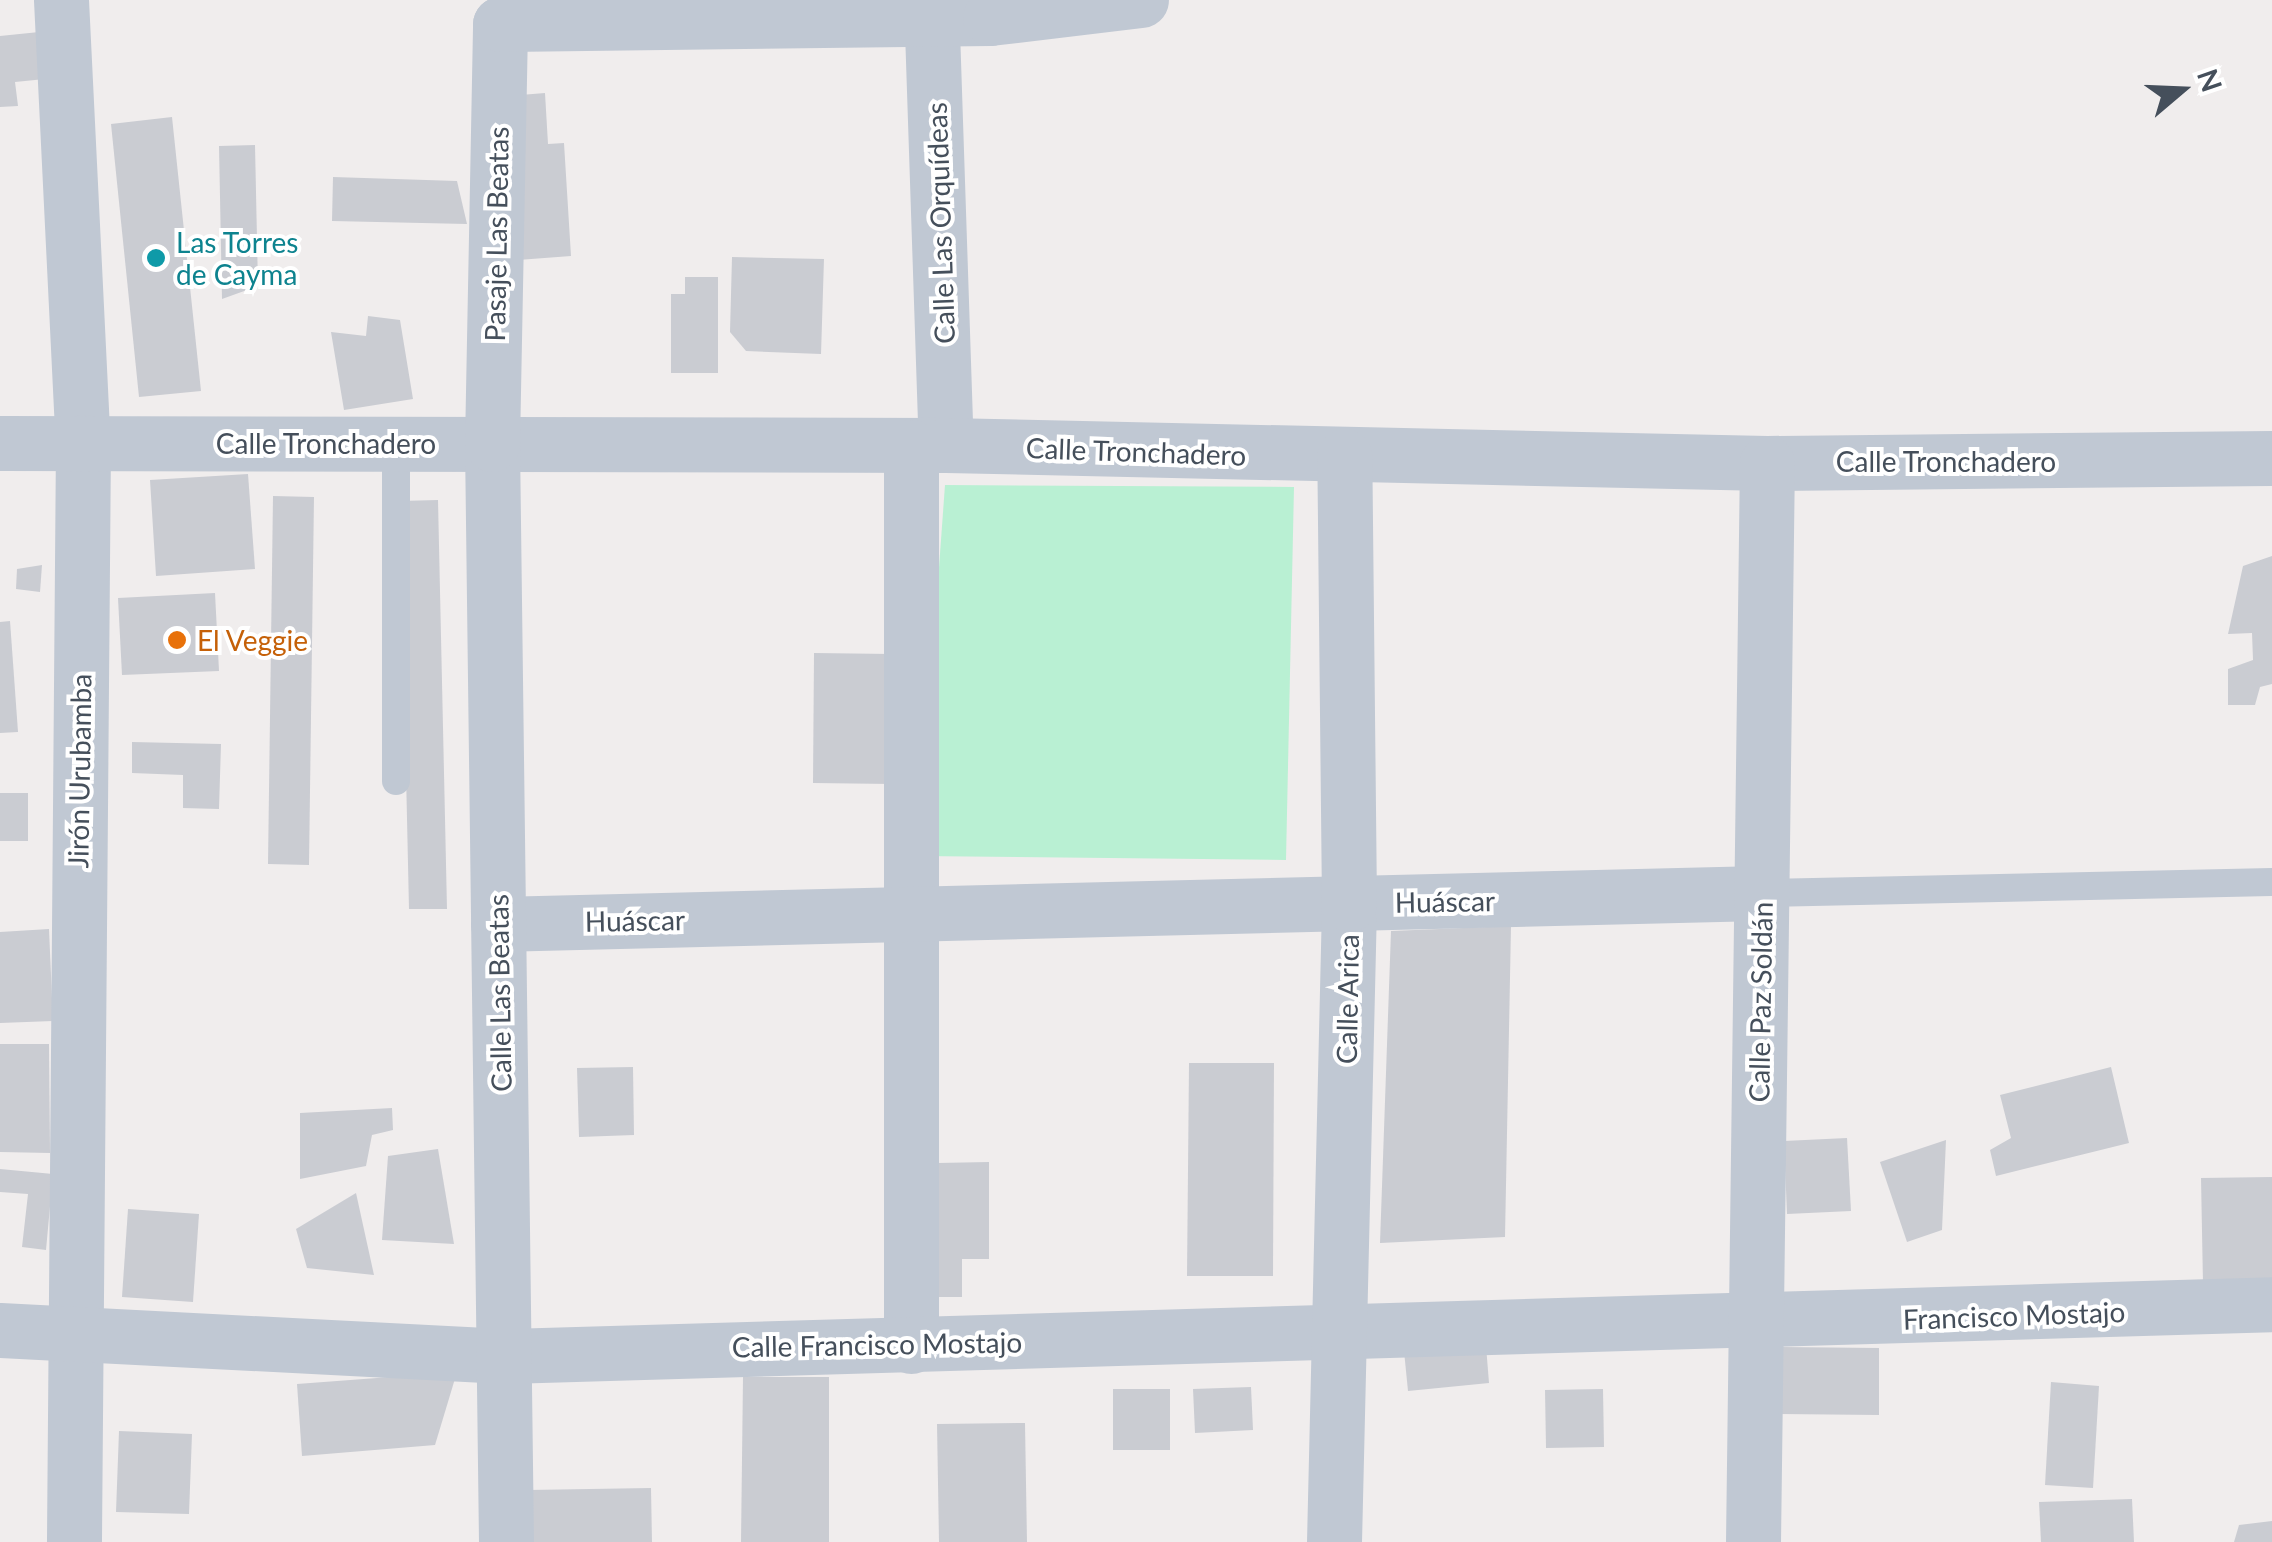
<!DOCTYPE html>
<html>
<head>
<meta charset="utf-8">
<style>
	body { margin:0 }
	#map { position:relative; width:2272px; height:1542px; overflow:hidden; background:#f0eded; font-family:Lato,sans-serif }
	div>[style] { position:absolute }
	.green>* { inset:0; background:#b9f0d3 }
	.building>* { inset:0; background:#caccd2 }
	.lane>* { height:28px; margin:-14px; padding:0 14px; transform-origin:14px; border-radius:14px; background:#c0c8d3 }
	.street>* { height:55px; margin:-27.5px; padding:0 27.5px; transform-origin:27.5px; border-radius:27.5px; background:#c0c8d3 }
	.dots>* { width:28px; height:28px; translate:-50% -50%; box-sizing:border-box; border:5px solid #fff; border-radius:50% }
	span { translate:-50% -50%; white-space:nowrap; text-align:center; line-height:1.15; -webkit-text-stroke:8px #fff; paint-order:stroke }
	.street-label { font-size:28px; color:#454f5b }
	.culture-label { font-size:28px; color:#0d838f }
	.left { translate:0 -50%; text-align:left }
	.food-label { font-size:28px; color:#c56008 }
	.north { position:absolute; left:2132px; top:40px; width:100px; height:100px; -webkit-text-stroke:8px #fff; paint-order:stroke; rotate:71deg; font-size:28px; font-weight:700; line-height:40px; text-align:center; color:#454f5b }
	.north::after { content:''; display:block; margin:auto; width:35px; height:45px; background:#454f5b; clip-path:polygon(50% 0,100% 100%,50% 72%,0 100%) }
</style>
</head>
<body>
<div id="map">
	<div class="green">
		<i style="clip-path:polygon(945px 485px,1294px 487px,1286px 860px,918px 856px)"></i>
	</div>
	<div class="building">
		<i style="clip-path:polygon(49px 31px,55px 78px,15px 82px,18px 106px,0 107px,0 36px)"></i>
		<i style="clip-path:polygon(545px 93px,548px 144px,564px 143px,571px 256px,518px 260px,508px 96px)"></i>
		<i style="clip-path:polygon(172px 117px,201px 391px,139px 397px,111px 124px)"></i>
		<i style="clip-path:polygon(255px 145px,258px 286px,222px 299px,219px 146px)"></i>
		<i style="clip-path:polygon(333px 177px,457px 181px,467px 224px,332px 221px)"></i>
		<i style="clip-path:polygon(732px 257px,824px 259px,821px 354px,746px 351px,730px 332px)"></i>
		<i style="clip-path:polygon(685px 277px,718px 277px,718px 373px,671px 373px,671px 294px,685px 294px)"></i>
		<i style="clip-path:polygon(368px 316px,400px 320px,413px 399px,344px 410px,331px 332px,366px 336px)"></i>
		<i style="clip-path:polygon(248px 474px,255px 569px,156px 576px,150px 480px)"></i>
		<i style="clip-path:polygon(273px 496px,314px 497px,309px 865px,268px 864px)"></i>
		<i style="clip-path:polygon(438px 500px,447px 909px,409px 909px,400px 501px)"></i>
		<i style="clip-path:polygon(2272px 556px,2272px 684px,2260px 687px,2255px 705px,2228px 705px,2228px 669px,2253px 660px,2252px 633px,2228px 634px,2243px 566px)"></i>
		<i style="clip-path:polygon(42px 565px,40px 592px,16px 589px,17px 569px)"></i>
		<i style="clip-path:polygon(215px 593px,219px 671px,122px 675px,118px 598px)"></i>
		<i style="clip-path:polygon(10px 621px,18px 732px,0 733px,0 622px)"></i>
		<i style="clip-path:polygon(814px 653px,892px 654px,892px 784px,813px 783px)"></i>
		<i style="clip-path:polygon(132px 742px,221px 744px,219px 809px,183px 808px,183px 775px,132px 773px)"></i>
		<i style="clip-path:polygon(0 793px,28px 793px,28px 841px,0 841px)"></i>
		<i style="clip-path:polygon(1511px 926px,1505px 1237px,1380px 1243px,1391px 931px)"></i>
		<i style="clip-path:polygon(49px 929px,53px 1021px,0 1023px,0 932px)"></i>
		<i style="clip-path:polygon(0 1044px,49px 1044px,50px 1153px,0 1152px)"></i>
		<i style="clip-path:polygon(1189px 1063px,1274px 1063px,1273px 1276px,1187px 1276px)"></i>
		<i style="clip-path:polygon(633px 1067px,634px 1135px,579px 1137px,577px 1068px)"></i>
		<i style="clip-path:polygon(2111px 1067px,2129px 1143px,1996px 1176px,1990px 1150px,2011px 1138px,2000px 1095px)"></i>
		<i style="clip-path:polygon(392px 1108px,393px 1130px,372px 1135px,366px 1166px,300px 1179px,300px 1113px)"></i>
		<i style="clip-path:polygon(1847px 1138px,1851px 1211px,1787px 1214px,1784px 1141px)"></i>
		<i style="clip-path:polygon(1946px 1140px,1942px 1230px,1907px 1242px,1880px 1162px)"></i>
		<i style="clip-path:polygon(438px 1149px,454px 1244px,382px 1240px,388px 1156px)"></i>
		<i style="clip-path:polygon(989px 1162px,989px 1259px,962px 1259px,962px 1297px,923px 1297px,937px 1163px)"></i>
		<i style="clip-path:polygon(0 1169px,53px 1174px,46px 1250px,22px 1247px,28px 1194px,0 1192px)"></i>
		<i style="clip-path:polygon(2272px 1177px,2272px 1283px,2203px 1284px,2201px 1178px)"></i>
		<i style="clip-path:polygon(356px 1193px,374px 1275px,307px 1268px,296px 1229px)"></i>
		<i style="clip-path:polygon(128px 1209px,199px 1214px,193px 1302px,122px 1297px)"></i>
		<i style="clip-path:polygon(1485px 1333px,1489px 1383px,1408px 1391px,1403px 1341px)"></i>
		<i style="clip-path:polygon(1781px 1347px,1879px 1348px,1879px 1415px,1780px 1414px)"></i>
		<i style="clip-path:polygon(457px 1372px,435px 1445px,302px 1456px,297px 1384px)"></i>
		<i style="clip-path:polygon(743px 1377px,829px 1377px,829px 1542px,741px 1542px)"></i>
		<i style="clip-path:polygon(2051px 1382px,2099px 1386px,2093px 1488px,2045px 1485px)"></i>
		<i style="clip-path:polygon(1251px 1387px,1253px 1430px,1195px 1433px,1193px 1389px)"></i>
		<i style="clip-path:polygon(1113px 1389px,1170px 1389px,1170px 1450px,1113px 1450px)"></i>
		<i style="clip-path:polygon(1603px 1389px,1604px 1447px,1546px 1448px,1545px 1390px)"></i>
		<i style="clip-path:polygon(1025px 1423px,1027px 1542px,939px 1542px,937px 1424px)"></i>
		<i style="clip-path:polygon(119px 1431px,192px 1434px,189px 1514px,116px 1512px)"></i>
		<i style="clip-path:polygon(651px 1488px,652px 1542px,529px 1542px,528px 1490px)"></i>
		<i style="clip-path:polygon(2132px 1499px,2134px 1542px,2041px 1542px,2039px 1502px)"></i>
		<i style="clip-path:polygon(2272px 1521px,2272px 1542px,2234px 1542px,2239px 1525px)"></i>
	</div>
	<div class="lane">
		<i style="left:396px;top:443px;width:338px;rotate:90deg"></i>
		<i style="left:1761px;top:893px;width:511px;rotate:-1.23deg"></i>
	</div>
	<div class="street">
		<i style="left:61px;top:0;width:443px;rotate:87.2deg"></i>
		<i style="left:83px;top:442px;width:1100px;rotate:90.47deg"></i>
		<i style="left:931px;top:0;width:445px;rotate:88.1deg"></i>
		<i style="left:0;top:443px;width:946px;rotate:0.12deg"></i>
		<i style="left:946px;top:445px;width:821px;rotate:1.26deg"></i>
		<i style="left:1767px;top:463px;width:505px;rotate:-0.57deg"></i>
		<i style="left:911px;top:447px;width:899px;rotate:90deg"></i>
		<i style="left:498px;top:924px;width:1263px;rotate:-1.41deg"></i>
		<i style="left:0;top:1330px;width:505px;rotate:2.95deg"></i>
		<i style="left:504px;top:1356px;width:1769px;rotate:-1.68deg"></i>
		<i style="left:506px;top:1542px;width:1098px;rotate:-90.73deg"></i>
		<i style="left:492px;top:444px;width:420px;rotate:-88.9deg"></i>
		<i style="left:500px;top:24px;width:490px;rotate:-0.7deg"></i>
		<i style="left:990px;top:18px;width:152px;rotate:-6.8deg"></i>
		<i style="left:1334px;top:1542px;width:638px;rotate:-88.65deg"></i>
		<i style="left:1349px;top:904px;width:448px;rotate:-90.6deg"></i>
		<i style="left:1753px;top:1542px;width:1079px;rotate:-89.26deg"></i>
	</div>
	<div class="dots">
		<i style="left:156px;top:258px;background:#0f9aa8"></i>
		<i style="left:177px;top:640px;background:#e8710a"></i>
	</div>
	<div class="street-label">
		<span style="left:940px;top:223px;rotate:-92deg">Calle Las Orquídeas</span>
		<span style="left:496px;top:234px;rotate:-89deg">Pasaje Las Beatas</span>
		<span style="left:326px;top:443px">Calle Tronchadero</span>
		<span style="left:1136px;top:451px;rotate:2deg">Calle Tronchadero</span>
		<span style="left:1946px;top:461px">Calle Tronchadero</span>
		<span style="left:79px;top:771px;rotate:-89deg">Jirón Urubamba</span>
		<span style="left:1445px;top:901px;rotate:-1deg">Huáscar</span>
		<span style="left:635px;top:920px;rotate:-1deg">Huáscar</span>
		<span style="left:499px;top:993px;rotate:-91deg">Calle Las Beatas</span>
		<span style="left:1347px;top:999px;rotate:-89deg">Calle Arica</span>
		<span style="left:1760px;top:1002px;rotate:-89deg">Calle Paz Soldán</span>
		<span style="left:2014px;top:1315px;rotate:-2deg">Francisco Mostajo</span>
		<span style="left:877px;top:1344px;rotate:-1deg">Calle Francisco Mostajo</span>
	</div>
	<div class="culture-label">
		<span class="left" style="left:176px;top:258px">Las Torres<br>de Cayma</span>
	</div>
	<div class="food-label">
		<span class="left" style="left:197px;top:640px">El Veggie</span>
	</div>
	<div class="north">N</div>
</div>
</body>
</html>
